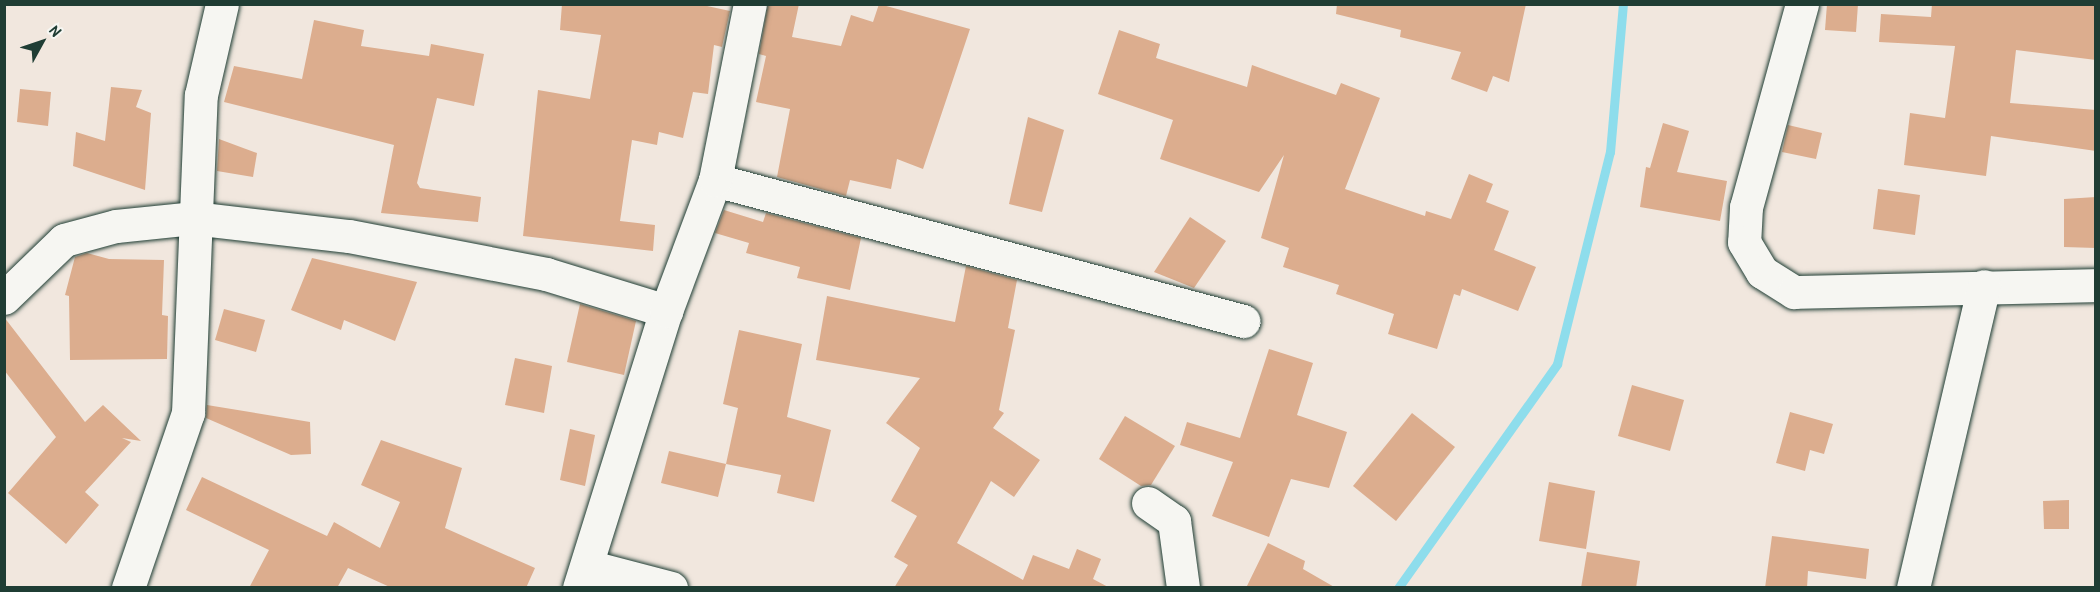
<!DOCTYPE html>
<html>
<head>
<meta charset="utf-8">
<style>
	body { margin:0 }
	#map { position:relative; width:2100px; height:592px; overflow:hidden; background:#f1e7de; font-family:"Patrick Hand",sans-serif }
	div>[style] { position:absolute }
	.stream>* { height:9px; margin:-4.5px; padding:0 4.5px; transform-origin:4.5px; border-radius:4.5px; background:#8eddec }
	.building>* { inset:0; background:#dcad8e }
	.roads { filter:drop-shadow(0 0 2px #1f3d34) drop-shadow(0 0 2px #1f3d34) }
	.street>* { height:33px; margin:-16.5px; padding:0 16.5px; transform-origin:16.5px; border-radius:16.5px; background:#f6f6f2 }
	span { translate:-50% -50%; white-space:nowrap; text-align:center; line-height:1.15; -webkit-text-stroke:5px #f6f6f2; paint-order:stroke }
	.frame { position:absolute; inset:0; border:6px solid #1f3d34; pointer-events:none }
	.north { position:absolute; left:12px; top:12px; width:60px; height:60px; -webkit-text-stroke:4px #f6f6f2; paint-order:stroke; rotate:50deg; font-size:16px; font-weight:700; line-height:24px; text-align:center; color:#1f3d34 }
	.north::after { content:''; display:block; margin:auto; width:21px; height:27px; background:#1f3d34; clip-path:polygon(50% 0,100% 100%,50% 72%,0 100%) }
</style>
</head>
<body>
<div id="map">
	<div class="stream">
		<i style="left:1398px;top:588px;width:275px;rotate:-54.6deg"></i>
		<i style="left:1557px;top:364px;width:219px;rotate:-76deg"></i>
		<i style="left:1610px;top:152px;width:149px;rotate:-85deg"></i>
	</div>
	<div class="building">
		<i style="clip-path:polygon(562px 4px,698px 4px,730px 11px,722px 47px,714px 45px,708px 94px,693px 92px,683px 138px,659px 132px,657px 145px,632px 140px,620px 221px,655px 225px,653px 251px,523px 236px,538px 90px,590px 99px,601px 35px,560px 30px)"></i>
		<i style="clip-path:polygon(768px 4px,799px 4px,792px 37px,841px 46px,851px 15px,873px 22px,879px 4px,970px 29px,923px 169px,897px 159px,891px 189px,850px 180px,846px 196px,777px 177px,790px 109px,756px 102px,766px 56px,759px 54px)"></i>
		<i style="clip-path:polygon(1337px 4px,1526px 4px,1509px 82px,1493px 76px,1487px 92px,1451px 79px,1461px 52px,1400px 37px,1401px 30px,1336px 14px)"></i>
		<i style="clip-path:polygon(1827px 4px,1858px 4px,1856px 32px,1825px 30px)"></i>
		<i style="clip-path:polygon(1932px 4px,2096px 4px,2096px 60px,2016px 50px,2010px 103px,2096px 110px,2096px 151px,1991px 136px,1986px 176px,1904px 165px,1910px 113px,1945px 118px,1955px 46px,1879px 42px,1881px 14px,1931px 17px)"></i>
		<i style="clip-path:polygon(314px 20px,364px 30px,361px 46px,429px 56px,431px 44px,484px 54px,474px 106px,437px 98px,417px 183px,420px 188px,481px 197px,478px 222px,381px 213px,394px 145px,224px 102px,234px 66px,302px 79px)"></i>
		<i style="clip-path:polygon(1119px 30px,1160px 44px,1156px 58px,1247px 87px,1252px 65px,1336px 95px,1341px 83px,1380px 98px,1345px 189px,1425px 216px,1426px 211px,1451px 219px,1469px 174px,1493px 184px,1486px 202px,1509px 211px,1494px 250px,1536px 267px,1518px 311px,1462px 289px,1460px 296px,1454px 294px,1437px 349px,1388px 334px,1394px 314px,1336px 294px,1339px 285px,1283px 267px,1289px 248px,1261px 238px,1284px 155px,1259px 192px,1160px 159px,1173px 120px,1098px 94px)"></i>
		<i style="clip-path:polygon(111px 87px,142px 90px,136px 107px,151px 113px,145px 190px,73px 166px,76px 132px,105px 141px)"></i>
		<i style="clip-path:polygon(20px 89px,51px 92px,48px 126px,17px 122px)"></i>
		<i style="clip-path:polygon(1028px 117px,1064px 130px,1042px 212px,1009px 204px)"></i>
		<i style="clip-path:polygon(1663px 123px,1689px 131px,1677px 172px,1727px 181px,1720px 221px,1640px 207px,1646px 167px,1650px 168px)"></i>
		<i style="clip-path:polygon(1788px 125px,1822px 133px,1816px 159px,1782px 152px)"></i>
		<i style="clip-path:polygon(219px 139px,257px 153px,253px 177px,217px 171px)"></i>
		<i style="clip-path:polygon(1878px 189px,1920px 195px,1915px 235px,1873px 229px)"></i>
		<i style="clip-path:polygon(2096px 197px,2096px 248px,2064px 247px,2064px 199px)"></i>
		<i style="clip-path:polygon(724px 210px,763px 222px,766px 213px,861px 238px,850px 290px,797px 278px,800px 267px,746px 253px,749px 243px,715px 233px)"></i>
		<i style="clip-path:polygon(1190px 217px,1226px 241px,1194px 288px,1154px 272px)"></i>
		<i style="clip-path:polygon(87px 253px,109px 259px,164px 260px,162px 315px,168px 316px,167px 359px,70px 360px,69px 296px,65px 295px,75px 257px)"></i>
		<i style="clip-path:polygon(312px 258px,417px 282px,395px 341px,344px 320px,341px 330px,291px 310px)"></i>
		<i style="clip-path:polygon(966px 266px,1017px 280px,1008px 328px,1015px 330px,999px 410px,1004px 413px,993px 428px,1040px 460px,1014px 497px,991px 481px,957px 543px,1023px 580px,1033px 555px,1069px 569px,1077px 549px,1101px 559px,1093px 579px,1110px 588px,894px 588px,908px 565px,894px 557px,917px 516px,891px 501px,920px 448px,886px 423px,920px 378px,816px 360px,827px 296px,955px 322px)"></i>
		<i style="clip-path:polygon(580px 304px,636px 321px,624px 375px,567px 362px)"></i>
		<i style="clip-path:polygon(224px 309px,265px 320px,256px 352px,215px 340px)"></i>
		<i style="clip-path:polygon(4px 317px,85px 422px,103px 405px,141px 441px,122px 438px,131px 442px,85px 492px,99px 505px,66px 544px,8px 493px,56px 437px,4px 370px)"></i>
		<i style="clip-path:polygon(739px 330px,802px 344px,787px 417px,831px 430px,814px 502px,777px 493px,781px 475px,726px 464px,738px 408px,723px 404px)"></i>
		<i style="clip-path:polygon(1269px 349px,1313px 363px,1297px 415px,1347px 432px,1329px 488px,1291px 479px,1269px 537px,1212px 516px,1233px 462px,1180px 445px,1187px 422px,1240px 438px)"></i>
		<i style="clip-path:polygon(515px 358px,552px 366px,544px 413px,505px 405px)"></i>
		<i style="clip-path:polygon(1632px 385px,1684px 400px,1670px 451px,1618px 436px)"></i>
		<i style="clip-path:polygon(207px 405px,310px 422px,311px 454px,291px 455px,206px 418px)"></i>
		<i style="clip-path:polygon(1790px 412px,1833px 424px,1824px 454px,1810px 450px,1805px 471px,1776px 463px)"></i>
		<i style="clip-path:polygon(1412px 413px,1455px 447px,1396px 521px,1353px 486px)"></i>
		<i style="clip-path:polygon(1125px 416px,1175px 446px,1151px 485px,1141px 486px,1099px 459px)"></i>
		<i style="clip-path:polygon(570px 429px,595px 435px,585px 486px,560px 480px)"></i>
		<i style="clip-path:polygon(381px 440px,462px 468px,445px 528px,535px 568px,526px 588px,392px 588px,348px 568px,337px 588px,249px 588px,269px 550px,186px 510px,202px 477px,327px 536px,334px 522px,380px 548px,400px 502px,361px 485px)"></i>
		<i style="clip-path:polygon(669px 451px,726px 464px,718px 497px,661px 483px)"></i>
		<i style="clip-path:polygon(1549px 482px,1595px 491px,1586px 549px,1539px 541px)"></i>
		<i style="clip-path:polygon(2069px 500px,2069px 529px,2044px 529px,2043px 501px)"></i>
		<i style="clip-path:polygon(1772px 536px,1869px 549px,1866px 579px,1808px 571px,1807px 588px,1765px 588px)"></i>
		<i style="clip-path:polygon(1268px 543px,1305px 561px,1303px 569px,1336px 588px,1246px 588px)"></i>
		<i style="clip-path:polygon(1587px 552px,1640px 561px,1636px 588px,1581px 588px)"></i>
	</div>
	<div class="roads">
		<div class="street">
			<i style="left:1802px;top:4px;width:211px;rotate:105.4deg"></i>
			<i style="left:1746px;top:207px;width:35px;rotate:93deg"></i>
			<i style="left:1744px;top:242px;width:35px;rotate:59deg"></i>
			<i style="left:1762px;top:272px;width:38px;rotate:32deg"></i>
			<i style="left:1794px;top:292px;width:302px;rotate:-1.3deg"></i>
			<i style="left:715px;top:180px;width:547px;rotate:14.95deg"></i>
			<i style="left:4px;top:298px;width:83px;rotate:-44deg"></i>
			<i style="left:64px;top:240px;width:54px;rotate:-15.1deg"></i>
			<i style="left:116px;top:226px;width:77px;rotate:-5.9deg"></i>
			<i style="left:193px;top:218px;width:157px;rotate:6.6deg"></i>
			<i style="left:349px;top:236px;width:201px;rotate:10.9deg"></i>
			<i style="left:546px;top:274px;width:126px;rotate:17.1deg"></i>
			<i style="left:1148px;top:503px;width:32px;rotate:35deg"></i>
			<i style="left:1174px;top:521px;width:68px;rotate:82.3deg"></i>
			<i style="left:587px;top:566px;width:87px;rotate:14.7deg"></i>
			<i style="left:128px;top:588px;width:185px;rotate:-71.1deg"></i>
			<i style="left:188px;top:413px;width:318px;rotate:-87.7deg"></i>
			<i style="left:201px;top:95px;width:93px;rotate:-77deg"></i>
			<i style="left:579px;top:588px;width:290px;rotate:-72.6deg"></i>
			<i style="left:666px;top:311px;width:140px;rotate:-69.5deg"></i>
			<i style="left:715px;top:180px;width:179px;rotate:-78.8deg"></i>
			<i style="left:1913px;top:588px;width:310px;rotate:-76.8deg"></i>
		</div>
	</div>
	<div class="frame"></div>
	<div class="north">N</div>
</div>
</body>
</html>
